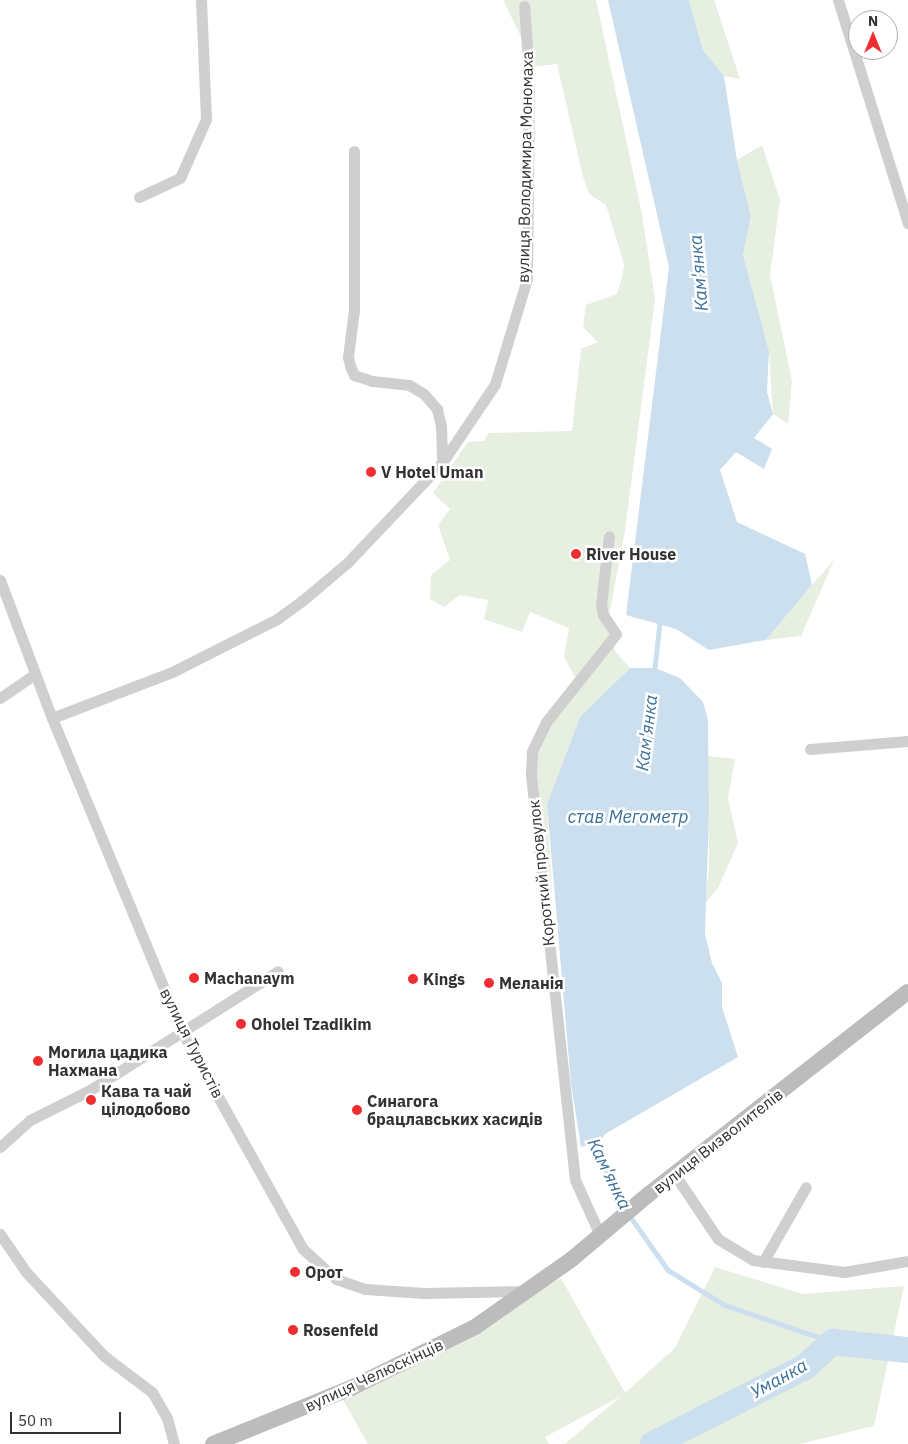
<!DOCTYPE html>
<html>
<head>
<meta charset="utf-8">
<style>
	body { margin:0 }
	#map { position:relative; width:908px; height:1444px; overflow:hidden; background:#fff; font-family:"IBM Plex Sans",sans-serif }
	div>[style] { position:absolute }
	.green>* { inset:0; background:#e7efe0 }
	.water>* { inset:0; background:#ccdfef }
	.stream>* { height:4.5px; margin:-2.25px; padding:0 2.25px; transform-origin:2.25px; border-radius:2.25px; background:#ccdfef }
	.river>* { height:26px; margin:-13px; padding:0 13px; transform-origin:13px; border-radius:13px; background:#ccdfef }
	.minor>* { height:11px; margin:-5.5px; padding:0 5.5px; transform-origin:5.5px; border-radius:5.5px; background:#cfcfcf }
	.secondary>* { height:16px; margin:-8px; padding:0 8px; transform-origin:8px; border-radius:8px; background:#bcbcbc }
	.dots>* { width:14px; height:14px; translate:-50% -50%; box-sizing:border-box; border:2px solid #fff; border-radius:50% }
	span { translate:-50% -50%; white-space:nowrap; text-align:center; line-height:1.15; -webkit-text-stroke:5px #fff; paint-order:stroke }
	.street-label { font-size:16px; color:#323232 }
	.poi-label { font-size:16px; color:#323232; font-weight:700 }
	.left { translate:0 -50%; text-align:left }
	.water-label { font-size:18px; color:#3a6f9a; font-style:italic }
	.north { position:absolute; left:848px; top:10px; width:50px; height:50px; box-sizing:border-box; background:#fff; border:1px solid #adadad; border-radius:50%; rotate:0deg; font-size:14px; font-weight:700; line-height:20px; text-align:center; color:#323232 }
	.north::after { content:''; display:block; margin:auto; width:18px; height:22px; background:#ef2e31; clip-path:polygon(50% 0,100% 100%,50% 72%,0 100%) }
	.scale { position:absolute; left:10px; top:1412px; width:111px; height:22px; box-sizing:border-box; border:2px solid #323232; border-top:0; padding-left:6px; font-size:15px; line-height:18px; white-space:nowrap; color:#323232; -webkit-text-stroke:4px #fff; paint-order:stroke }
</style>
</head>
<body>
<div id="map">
	<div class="green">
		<i style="clip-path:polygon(503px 0,596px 0,642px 214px,655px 299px,625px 531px,608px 622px,615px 651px,630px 668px,580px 717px,547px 804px,552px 893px,542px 892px,532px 751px,578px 683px,564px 657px,569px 628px,530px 612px,522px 632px,484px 619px,488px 600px,460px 595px,444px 607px,430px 599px,431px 575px,450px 560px,438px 525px,450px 509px,433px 493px,468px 442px,484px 441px,489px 433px,572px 431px,581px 349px,598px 342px,583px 327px,586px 305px,617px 294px,622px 278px,624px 264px,606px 205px,589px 194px,583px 177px,557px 64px,529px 67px,527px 49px)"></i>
		<i style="clip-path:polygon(689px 0,714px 0,740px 79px,724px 76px,703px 50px)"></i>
		<i style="clip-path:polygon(762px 145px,780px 200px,770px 275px,792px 381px,788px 424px,773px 414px,769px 351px,743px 255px,751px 216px,737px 160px)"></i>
		<i style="clip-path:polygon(834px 560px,801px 636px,766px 640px,812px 585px)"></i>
		<i style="clip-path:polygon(708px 756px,735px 759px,728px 798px,738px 843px,718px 888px,705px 903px,709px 868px)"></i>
		<i style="clip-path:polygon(715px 1267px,803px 1294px,904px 1286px,874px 1426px,800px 1444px,565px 1444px,621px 1396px,545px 1437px,549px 1444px,368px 1444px,342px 1398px,561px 1278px,625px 1393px,675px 1348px)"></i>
	</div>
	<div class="water">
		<i style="clip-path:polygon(608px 0,689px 0,703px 50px,724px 76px,737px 160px,751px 216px,743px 255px,769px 351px,767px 392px,773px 414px,754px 438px,772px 449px,764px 469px,736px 452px,720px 470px,737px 522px,805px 554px,812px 585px,766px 640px,709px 650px,676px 629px,626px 615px,669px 267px)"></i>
		<i style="clip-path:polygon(630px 668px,655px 668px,680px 678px,703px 702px,708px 720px,709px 813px,705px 934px,712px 963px,722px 983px,722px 1007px,738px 1057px,605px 1134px,601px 1140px,581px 1147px,571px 1084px,547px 804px,580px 717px)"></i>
	</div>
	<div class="stream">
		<i style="left:654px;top:673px;width:54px;rotate:-83.7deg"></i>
		<i style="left:589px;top:1138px;width:80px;rotate:63.1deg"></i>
		<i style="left:630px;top:1216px;width:66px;rotate:54.9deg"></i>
		<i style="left:668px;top:1270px;width:67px;rotate:31.6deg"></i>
		<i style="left:725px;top:1305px;width:114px;rotate:18.9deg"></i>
	</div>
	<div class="river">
		<i style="left:653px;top:1444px;width:170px;rotate:-26.9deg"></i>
		<i style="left:805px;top:1367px;width:38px;rotate:-42deg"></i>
		<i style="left:833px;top:1342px;width:75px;rotate:6.1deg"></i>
	</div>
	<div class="minor">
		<i style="left:838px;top:0;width:234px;rotate:72.6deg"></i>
		<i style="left:354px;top:151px;width:159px;rotate:90deg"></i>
		<i style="left:354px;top:310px;width:47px;rotate:97.3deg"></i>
		<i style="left:348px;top:357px;width:9px;rotate:77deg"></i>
		<i style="left:350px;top:366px;width:10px;rotate:66deg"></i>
		<i style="left:354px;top:375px;width:19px;rotate:18deg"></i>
		<i style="left:372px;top:381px;width:37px;rotate:6deg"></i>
		<i style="left:409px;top:385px;width:17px;rotate:31deg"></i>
		<i style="left:424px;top:394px;width:20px;rotate:49deg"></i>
		<i style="left:437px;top:409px;width:18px;rotate:77deg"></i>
		<i style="left:441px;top:427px;width:36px;rotate:88deg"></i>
		<i style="left:139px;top:197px;width:45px;rotate:-24.9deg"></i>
		<i style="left:180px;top:178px;width:64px;rotate:-66.2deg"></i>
		<i style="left:206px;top:119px;width:119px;rotate:-92.4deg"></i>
		<i style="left:0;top:580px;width:147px;rotate:69.4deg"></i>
		<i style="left:52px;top:718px;width:338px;rotate:67.5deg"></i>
		<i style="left:181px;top:1030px;width:251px;rotate:60.9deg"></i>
		<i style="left:303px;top:1249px;width:45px;rotate:42.3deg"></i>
		<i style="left:336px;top:1279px;width:31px;rotate:19deg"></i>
		<i style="left:365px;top:1289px;width:59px;rotate:3.9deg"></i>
		<i style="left:424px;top:1293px;width:103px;rotate:-1.1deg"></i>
		<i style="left:0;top:698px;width:42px;rotate:-34.4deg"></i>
		<i style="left:52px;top:718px;width:129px;rotate:-21deg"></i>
		<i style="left:172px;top:672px;width:118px;rotate:-26.8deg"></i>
		<i style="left:277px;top:619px;width:31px;rotate:-36deg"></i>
		<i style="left:302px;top:601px;width:59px;rotate:-40.2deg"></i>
		<i style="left:347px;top:563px;width:138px;rotate:-46.5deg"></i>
		<i style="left:442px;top:463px;width:95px;rotate:-56.1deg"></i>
		<i style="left:495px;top:384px;width:110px;rotate:-73.1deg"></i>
		<i style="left:527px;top:279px;width:204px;rotate:-89.4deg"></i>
		<i style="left:529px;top:75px;width:69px;rotate:-94.1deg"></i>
		<i style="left:810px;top:749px;width:98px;rotate:-4.7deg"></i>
		<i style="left:0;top:1147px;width:40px;rotate:-42deg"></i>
		<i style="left:30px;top:1120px;width:67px;rotate:-26.6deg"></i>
		<i style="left:90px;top:1090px;width:222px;rotate:-32.3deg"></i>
		<i style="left:675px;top:1175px;width:77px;rotate:56.1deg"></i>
		<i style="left:718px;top:1239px;width:41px;rotate:31deg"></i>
		<i style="left:753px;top:1260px;width:92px;rotate:7.5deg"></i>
		<i style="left:844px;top:1272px;width:65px;rotate:-9.8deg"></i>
		<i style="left:0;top:1234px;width:46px;rotate:55.6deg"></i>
		<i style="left:26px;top:1272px;width:115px;rotate:47.1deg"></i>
		<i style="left:104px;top:1356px;width:60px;rotate:36.9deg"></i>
		<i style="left:152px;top:1392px;width:30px;rotate:60deg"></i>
		<i style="left:167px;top:1418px;width:27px;rotate:75deg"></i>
		<i style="left:600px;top:1235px;width:60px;rotate:-114.4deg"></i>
		<i style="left:575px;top:1180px;width:409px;rotate:-96.2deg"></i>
		<i style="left:531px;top:773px;width:22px;rotate:-87deg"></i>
		<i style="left:532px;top:751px;width:32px;rotate:-64deg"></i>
		<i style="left:546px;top:722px;width:112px;rotate:-51.5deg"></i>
		<i style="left:616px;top:634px;width:23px;rotate:-124deg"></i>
		<i style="left:603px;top:615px;width:10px;rotate:-101deg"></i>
		<i style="left:601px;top:605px;width:69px;rotate:-83.4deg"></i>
		<i style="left:763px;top:1262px;width:86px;rotate:-60.2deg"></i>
	</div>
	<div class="secondary">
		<i style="left:213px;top:1444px;width:149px;rotate:-22.1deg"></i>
		<i style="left:351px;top:1388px;width:138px;rotate:-26.2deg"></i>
		<i style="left:475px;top:1327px;width:118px;rotate:-35deg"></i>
		<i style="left:572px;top:1259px;width:101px;rotate:-40.2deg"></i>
		<i style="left:649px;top:1194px;width:328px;rotate:-38deg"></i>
	</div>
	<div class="dots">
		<i style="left:371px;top:472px;background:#ef2e31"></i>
		<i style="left:576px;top:554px;background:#ef2e31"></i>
		<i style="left:194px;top:978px;background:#ef2e31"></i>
		<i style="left:413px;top:979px;background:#ef2e31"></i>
		<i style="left:489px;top:983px;background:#ef2e31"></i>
		<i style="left:241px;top:1024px;background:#ef2e31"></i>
		<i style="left:38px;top:1061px;background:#ef2e31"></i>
		<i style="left:91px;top:1100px;background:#ef2e31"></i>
		<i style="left:357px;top:1110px;background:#ef2e31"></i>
		<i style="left:295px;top:1272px;background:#ef2e31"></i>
		<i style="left:293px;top:1330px;background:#ef2e31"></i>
	</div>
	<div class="street-label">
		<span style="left:525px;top:167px;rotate:-89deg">вулиця Володимира Мономаха</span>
		<span style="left:541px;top:873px;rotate:-96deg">Короткий провулок</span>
		<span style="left:192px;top:1043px;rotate:63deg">вулиця Туристів</span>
		<span style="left:718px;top:1141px;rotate:-38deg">вулиця Визволителів</span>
		<span style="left:374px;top:1375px;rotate:-25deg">вулиця Челюскінців</span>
	</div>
	<div class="poi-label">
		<span class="left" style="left:381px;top:472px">V Hotel Uman</span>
		<span class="left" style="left:586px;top:554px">River House</span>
		<span class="left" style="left:204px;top:978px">Machanaym</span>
		<span class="left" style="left:423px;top:979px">Kings</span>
		<span class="left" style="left:499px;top:983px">Меланія</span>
		<span class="left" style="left:251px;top:1024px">Oholei Tzadikim</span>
		<span class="left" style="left:48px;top:1061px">Могила цадика<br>Нахмана</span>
		<span class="left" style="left:101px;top:1100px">Кава та чай<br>цілодобово</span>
		<span class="left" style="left:367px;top:1110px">Синагога<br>брацлавських хасидів</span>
		<span class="left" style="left:305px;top:1272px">Орот</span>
		<span class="left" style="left:303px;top:1330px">Rosenfeld</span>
	</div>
	<div class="water-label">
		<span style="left:699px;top:273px;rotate:-95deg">Кам'янка</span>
		<span style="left:647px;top:733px;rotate:-83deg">Кам'янка</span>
		<span style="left:628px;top:817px">став Мегометр</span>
		<span style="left:609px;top:1174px;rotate:64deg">Кам'янка</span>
		<span style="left:779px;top:1379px;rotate:-29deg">Уманка</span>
	</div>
	<div class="north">N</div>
	<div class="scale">50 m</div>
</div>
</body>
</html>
